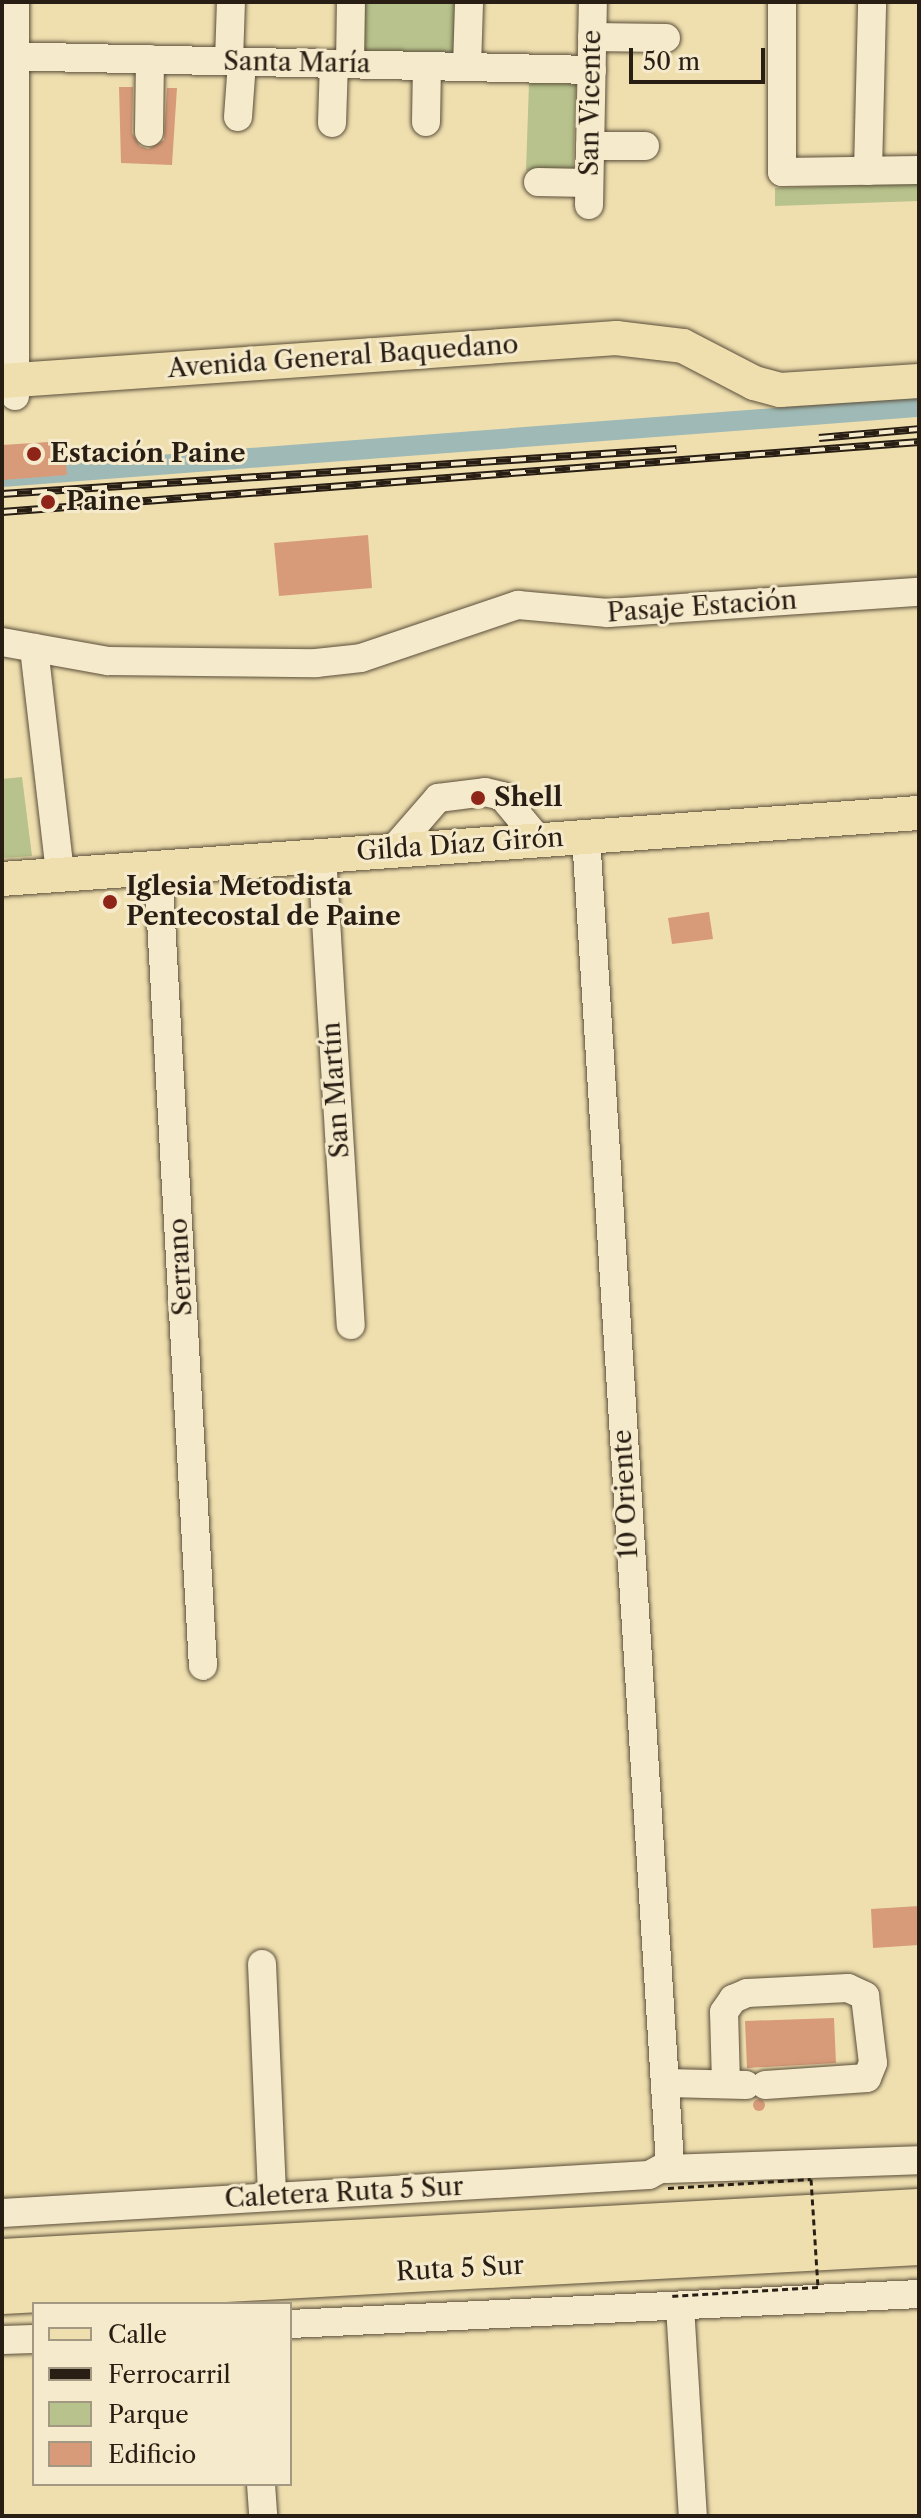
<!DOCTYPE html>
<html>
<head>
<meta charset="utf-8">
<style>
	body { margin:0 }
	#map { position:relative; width:921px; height:2518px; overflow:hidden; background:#efdfaf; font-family:"Libre Caslon Text",serif }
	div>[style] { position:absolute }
	.green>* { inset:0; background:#b7c28c }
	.canal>* { height:20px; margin:-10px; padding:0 10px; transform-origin:10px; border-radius:10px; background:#9fbab6 }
	.building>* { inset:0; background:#d89b7a }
	.round { border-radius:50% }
	.roads { filter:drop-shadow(0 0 2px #5a4e3a) drop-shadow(0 0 2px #5a4e3a) }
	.minor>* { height:28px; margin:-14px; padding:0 14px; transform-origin:14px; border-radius:14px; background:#f5eacb }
	.major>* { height:34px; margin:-17px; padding:0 17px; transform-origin:17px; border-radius:17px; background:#efdfaf }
	.highway>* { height:40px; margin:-20px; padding:0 20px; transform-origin:20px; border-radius:20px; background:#efdfaf }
	.rail>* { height:8px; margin-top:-4px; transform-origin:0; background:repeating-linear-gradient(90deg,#f5eacb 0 15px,#281e13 0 30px); box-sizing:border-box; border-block:2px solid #281e13 }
	.path-bridge>* { height:3px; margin-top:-1.5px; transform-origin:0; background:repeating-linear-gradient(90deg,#281e13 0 6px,transparent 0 10px) }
	.dots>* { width:22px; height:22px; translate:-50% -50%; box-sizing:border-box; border:4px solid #f5eacb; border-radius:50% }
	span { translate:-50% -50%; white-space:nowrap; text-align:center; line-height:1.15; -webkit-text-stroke:6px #f5eacb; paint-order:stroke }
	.street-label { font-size:26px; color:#281e13 }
	.poi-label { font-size:26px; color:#281e13; font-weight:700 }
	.left { translate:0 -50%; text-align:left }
	.frame { position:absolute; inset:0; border:4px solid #281e13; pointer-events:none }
	.legend { position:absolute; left:32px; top:2302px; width:260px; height:184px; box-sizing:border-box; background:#f5eacb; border:2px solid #a39881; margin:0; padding:10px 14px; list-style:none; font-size:24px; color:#281e13 }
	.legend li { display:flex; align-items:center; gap:16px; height:40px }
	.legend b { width:40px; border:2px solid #a39881 }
	.scale { position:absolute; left:629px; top:48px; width:136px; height:36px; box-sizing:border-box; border:4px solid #281e13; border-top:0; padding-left:10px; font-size:24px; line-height:28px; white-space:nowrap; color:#281e13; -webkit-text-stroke:6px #f5eacb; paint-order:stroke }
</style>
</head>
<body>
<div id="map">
	<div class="green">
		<i style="clip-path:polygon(362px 2px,459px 2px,461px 57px,359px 54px)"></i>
		<i style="clip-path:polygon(529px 83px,576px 84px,573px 173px,526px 171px)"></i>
		<i style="clip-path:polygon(919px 183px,919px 201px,775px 206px,775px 188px)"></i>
		<i style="clip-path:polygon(22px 777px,32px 856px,2px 858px,2px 779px)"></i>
	</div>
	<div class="canal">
		<i style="left:2px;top:477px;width:920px;rotate:-4.37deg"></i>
	</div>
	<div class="building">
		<i style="clip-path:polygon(119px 87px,133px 87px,132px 133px,140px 146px,148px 149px,164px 140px,167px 88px,177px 88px,172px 165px,121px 163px)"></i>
		<i style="clip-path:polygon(64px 441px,67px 475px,3px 480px,2px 445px)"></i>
		<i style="clip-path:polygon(368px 535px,372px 588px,279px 596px,274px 543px)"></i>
		<i style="clip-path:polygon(709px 912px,713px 939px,672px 944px,668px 918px)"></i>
		<i style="clip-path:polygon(919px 1906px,919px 1945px,873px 1948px,871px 1909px)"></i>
		<i style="clip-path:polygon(834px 2018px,836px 2063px,747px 2068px,745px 2021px)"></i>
		<i class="round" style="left:753px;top:2099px;width:12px;height:12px"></i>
	</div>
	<div class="roads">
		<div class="minor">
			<i style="left:15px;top:2px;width:394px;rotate:90deg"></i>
			<i style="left:782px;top:2px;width:170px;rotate:90deg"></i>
			<i style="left:782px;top:172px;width:137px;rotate:-0.8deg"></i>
			<i style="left:592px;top:37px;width:74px;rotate:0.8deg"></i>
			<i style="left:2px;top:56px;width:590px;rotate:1.36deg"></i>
			<i style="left:229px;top:61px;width:59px;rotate:-88.1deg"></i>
			<i style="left:350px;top:64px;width:62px;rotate:-89.1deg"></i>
			<i style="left:467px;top:67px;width:65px;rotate:-88.2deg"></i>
			<i style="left:238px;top:117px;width:55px;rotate:-85.8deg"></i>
			<i style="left:426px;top:122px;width:56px;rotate:-89deg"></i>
			<i style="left:332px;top:123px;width:59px;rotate:-88.1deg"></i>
			<i style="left:149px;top:132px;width:73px;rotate:-89.2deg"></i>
			<i style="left:590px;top:146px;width:55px"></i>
			<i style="left:868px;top:171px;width:169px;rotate:-88.6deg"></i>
			<i style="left:538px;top:182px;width:51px;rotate:1.1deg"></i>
			<i style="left:589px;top:205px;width:203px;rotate:-88.9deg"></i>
			<i style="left:2px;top:642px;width:108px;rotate:10.2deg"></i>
			<i style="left:108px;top:661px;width:208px;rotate:0.6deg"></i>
			<i style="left:316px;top:663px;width:45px;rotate:-6.3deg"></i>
			<i style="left:361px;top:658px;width:166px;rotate:-18.7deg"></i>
			<i style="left:518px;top:605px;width:90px;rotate:5.1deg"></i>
			<i style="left:608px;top:613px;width:312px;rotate:-3.9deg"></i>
			<i style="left:34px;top:648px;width:227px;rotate:83.4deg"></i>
			<i style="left:393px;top:850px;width:69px;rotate:-49.1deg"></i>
			<i style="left:438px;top:798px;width:47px;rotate:-7.3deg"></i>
			<i style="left:485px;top:792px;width:17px;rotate:13deg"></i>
			<i style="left:502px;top:796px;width:56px;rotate:50.1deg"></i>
			<i style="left:322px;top:855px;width:471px;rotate:86.5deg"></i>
			<i style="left:158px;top:867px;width:800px;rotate:86.78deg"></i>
			<i style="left:262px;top:1964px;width:232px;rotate:87.5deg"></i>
			<i style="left:667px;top:2083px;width:79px;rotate:1.5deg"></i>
			<i style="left:726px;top:2083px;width:71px;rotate:-91.6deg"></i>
			<i style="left:724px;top:2012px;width:16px;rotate:-55deg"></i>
			<i style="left:733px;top:1999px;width:15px;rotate:-23deg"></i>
			<i style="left:747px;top:1993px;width:101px;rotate:-2.8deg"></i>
			<i style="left:848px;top:1988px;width:19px;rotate:25deg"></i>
			<i style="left:865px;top:1996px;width:67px;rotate:83.2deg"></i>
			<i style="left:873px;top:2063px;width:16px;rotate:112deg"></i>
			<i style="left:867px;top:2078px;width:102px;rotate:176.1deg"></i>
			<i style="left:666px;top:2169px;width:253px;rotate:-2deg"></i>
			<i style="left:2px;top:2213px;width:648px;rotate:-3.36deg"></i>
			<i style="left:649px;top:2175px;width:24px;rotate:-28deg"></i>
			<i style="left:670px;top:2164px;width:1331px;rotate:-93.62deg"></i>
			<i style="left:680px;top:2306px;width:210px;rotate:86.5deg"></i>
			<i style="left:290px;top:2324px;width:630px;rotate:-2.73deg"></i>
			<i style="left:2px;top:2340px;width:32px;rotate:-2deg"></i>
			<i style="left:261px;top:2484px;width:32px;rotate:86deg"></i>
		</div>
		<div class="major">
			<i style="left:2px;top:381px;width:616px;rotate:-4.01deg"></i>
			<i style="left:616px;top:338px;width:67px;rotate:6.8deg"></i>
			<i style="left:683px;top:346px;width:80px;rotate:27.5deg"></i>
			<i style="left:754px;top:383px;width:27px;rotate:15deg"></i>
			<i style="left:780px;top:390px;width:139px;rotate:-3.7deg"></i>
			<i style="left:2px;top:879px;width:919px;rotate:-4.12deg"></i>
		</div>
		<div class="highway">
			<i style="left:2px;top:2259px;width:918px;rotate:-3.12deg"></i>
			<i style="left:2px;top:2294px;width:918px;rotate:-3.06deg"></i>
		</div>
	</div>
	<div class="rail">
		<i style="left:819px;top:438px;width:100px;rotate:-5.1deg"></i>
		<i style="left:2px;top:494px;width:676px;rotate:-3.82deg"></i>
		<i style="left:2px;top:512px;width:920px;rotate:-4.37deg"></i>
	</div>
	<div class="path-bridge">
		<i style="left:668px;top:2188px;width:143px;rotate:-3.6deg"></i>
		<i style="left:811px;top:2179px;width:108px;rotate:86.3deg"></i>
		<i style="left:818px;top:2287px;width:148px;rotate:176.5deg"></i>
	</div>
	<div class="dots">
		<i style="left:34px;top:454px;background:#8f2418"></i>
		<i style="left:48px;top:502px;background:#8f2418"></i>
		<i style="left:478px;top:798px;background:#8f2418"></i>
		<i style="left:110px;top:902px;background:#8f2418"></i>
	</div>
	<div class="street-label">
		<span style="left:297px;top:63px;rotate:1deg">Santa María</span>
		<span style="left:591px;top:103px;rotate:-89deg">San Vicente</span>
		<span style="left:343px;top:357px;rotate:-4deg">Avenida General Baquedano</span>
		<span style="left:702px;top:607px;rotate:-4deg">Pasaje Estación</span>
		<span style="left:460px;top:845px;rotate:-4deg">Gilda Díaz Girón</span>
		<span style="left:336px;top:1090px;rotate:-94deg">San Martín</span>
		<span style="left:181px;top:1267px;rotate:-93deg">Serrano</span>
		<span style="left:626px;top:1494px;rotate:-93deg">10 Oriente</span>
		<span style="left:344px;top:2193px;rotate:-3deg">Caletera Ruta 5 Sur</span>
		<span style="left:460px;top:2269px;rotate:-3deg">Ruta 5 Sur</span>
	</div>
	<div class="poi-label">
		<span class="left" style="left:50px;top:454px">Estación Paine</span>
		<span class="left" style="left:66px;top:502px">Paine</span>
		<span class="left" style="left:494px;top:798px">Shell</span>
		<span class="left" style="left:126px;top:902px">Iglesia Metodista<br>Pentecostal de Paine</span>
	</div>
	<div class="frame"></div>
	<ul class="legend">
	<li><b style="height:10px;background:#efdfaf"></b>Calle</li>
	<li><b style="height:10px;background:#281e13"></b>Ferrocarril</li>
	<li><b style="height:22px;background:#b7c28c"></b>Parque</li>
	<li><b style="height:22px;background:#d89b7a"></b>Edificio</li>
	</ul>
	<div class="scale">50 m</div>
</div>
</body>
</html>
